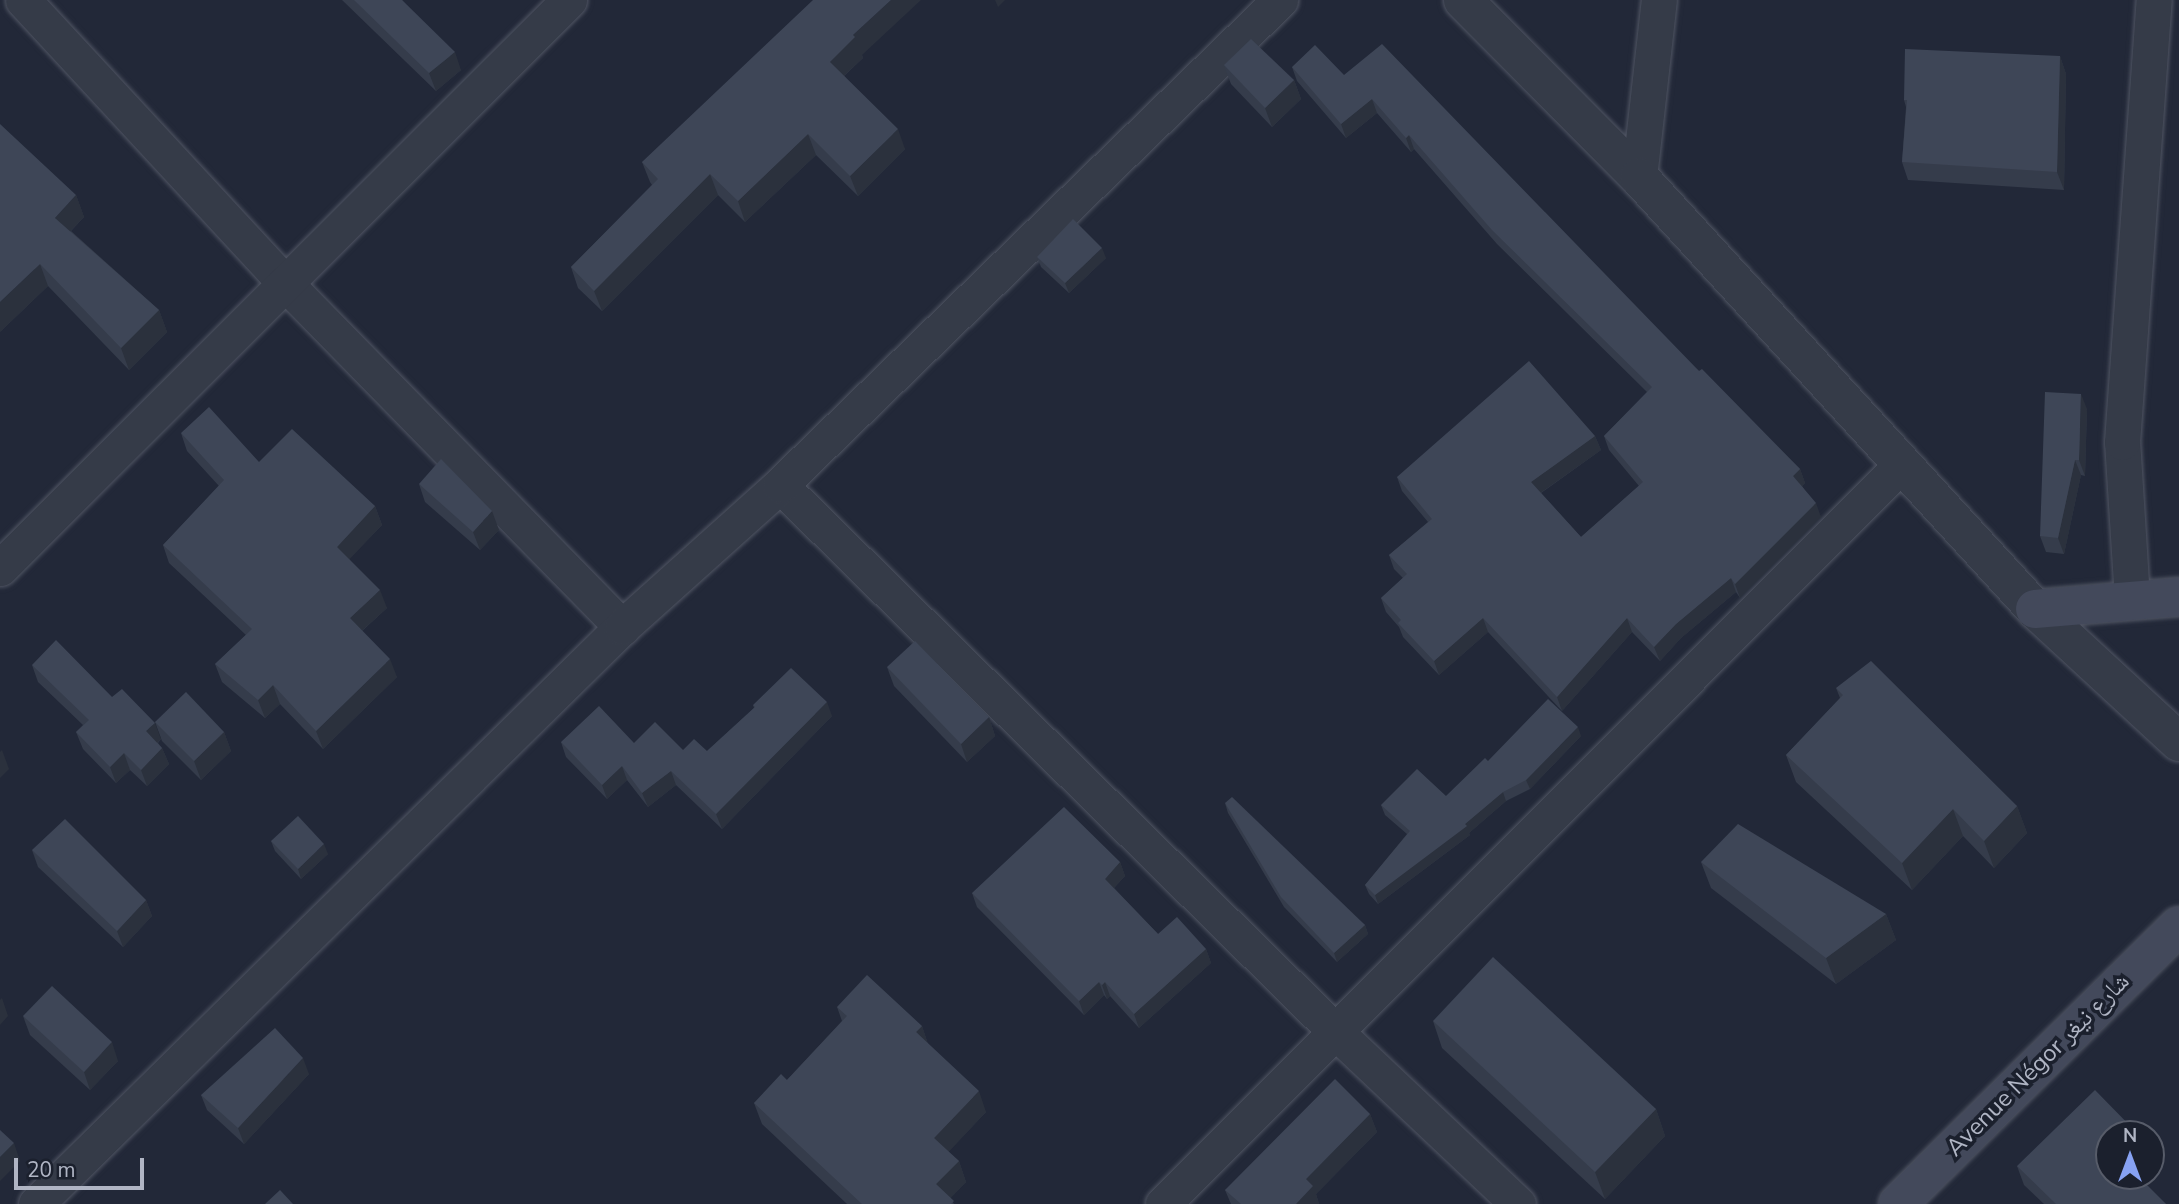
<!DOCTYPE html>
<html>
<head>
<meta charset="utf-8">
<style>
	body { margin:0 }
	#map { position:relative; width:2179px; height:1204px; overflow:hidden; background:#222838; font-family:"Nunito Sans","Noto Naskh Arabic",sans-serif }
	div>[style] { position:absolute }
	.roads { filter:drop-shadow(0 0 2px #505563) drop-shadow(0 0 2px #505563) }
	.minor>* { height:35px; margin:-17.5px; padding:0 17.5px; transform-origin:17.5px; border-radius:17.5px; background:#353b48 }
	.tertiary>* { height:38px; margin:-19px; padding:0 19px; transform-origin:19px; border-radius:19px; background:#353b48 }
	.secondary>* { height:38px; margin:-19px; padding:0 19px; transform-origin:19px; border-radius:19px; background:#43495b }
	.wall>* { inset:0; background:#353c4b }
	.shaded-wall>* { inset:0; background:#2b313d }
	.building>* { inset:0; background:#3e4657 }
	span { translate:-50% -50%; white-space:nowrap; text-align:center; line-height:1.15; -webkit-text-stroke:7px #1b202d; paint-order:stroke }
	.street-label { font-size:24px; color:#b0b5c4 }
	.north { position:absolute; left:2095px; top:1120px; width:70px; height:70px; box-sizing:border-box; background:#1b202d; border:2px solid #575c69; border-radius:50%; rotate:0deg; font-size:19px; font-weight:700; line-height:28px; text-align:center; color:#b0b5c4 }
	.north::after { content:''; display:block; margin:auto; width:24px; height:32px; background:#87a2f3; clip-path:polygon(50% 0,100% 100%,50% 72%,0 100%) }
	.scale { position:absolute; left:14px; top:1158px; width:130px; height:32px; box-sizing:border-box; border:4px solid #b0b5c4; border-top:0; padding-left:9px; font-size:21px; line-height:24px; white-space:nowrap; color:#b0b5c4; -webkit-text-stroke:5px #1b202d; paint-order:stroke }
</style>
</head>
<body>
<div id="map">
	<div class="roads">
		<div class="minor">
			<i style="left:23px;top:0;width:386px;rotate:47.2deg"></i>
			<i style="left:285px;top:283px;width:482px;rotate:45.6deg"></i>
			<i style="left:1639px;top:177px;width:178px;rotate:-83.6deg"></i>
			<i style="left:780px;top:485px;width:781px;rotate:44.53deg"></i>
			<i style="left:1337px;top:1033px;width:249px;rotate:43.4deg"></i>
			<i style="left:0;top:568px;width:804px;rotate:-44.95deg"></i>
			<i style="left:2132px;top:599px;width:157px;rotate:-93.6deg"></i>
			<i style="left:2122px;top:442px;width:443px;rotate:-85.9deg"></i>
			<i style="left:36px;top:1204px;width:822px;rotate:-44.56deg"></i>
			<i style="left:622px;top:627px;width:212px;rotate:-41.9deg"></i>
			<i style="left:780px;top:485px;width:697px;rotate:-44.13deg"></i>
			<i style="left:1163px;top:1204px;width:1047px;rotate:-45.04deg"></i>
		</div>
		<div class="tertiary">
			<i style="left:1463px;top:0;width:250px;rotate:45.2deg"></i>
			<i style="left:1639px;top:177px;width:586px;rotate:47.49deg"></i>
			<i style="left:2035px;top:609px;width:196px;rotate:42.7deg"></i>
		</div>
		<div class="secondary">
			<i style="left:2035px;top:609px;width:144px;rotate:-4.8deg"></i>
			<i style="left:1898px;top:1204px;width:395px;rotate:-44.7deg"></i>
		</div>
	</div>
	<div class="wall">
		<i style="clip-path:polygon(342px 0,402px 0,461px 70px,436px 91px)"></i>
		<i style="clip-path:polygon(862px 55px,863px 58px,844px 76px,905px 149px,858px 196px,816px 155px,745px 222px,718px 195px,602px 311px,578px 288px,571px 267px,652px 185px,650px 182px,642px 162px)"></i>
		<i style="clip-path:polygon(2060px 56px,2066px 74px,2064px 190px,1908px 180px,1902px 162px,1906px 107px,1904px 100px)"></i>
		<i style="clip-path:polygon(1224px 65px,1294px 80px,1301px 99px,1272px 127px,1231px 84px)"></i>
		<i style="clip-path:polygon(1292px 67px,1344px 75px,1699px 371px,1800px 469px,1805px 483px,1802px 486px,1821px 517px,1740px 598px,1736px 592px,1681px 638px,1660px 661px,1632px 632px,1562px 711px,1488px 632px,1439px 675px,1403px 637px,1399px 627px,1386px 612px,1381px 598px,1403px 578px,1394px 569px,1389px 555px,1428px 522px,1402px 491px,1397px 477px,1595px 436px,1601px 450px,1541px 493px,1581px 537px,1639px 486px,1609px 450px,1604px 436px,1647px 392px,1497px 244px,1414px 149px,1411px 152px,1377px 113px,1346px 138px,1297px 81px)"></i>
		<i style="clip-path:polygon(76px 195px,84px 217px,71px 231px,159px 310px,167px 332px,129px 370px,48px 286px,0 332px)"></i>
		<i style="clip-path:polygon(1037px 257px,1106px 258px,1069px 293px,1041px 267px)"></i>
		<i style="clip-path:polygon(2087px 409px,2085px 476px,2081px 475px,2064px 554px,2046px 552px,2040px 536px)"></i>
		<i style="clip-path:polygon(181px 433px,375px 506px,382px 525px,349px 559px,387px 608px,362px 631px,397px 677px,323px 749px,280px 704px,265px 718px,222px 682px,215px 664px,246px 635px,169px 563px,163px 545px,219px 486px,187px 451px)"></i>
		<i style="clip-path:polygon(419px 484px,499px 530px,480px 550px,425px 502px)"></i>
		<i style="clip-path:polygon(32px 665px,112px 697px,161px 739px,158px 743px,162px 748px,169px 764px,147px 786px,130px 770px,116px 783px,83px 749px,76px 732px,83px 725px,38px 682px)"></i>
		<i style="clip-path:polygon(887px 667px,989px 717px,995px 736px,967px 762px,894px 686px)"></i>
		<i style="clip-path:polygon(1836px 688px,2017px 806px,2027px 833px,1994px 868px,1963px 836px,1912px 890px,1796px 782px,1786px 755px,1840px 698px)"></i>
		<i style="clip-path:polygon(753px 705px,832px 716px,722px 829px,676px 785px,648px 807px,627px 780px,607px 799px,566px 757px,561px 742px,634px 743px,683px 750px,707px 751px,754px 708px)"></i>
		<i style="clip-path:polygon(155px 722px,224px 732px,231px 751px,201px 780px,162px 741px)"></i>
		<i style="clip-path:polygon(1581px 736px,1530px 789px,1506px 801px,1469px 833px,1470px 835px,1378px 904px,1369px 894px,1365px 885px,1407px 834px,1385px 815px,1381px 805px,1446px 796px)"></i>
		<i style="clip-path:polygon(1225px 803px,1365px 925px,1368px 934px,1337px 962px,1284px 907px,1228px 813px)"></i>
		<i style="clip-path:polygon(271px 841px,328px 854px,301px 879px,275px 851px)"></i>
		<i style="clip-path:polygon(32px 850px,146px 900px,152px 916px,123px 947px,38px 867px)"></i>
		<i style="clip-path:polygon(1120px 862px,1125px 876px,1114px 888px,1158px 934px,1206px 949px,1211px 963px,1139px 1028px,1110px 996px,1107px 999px,1104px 995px,1084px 1015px,977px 907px,972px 893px)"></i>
		<i style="clip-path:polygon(1701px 862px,1886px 914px,1896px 940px,1836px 984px,1711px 888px)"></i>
		<i style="clip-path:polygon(837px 1007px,922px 1026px,928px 1044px,986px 1112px,948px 1152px,959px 1161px,966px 1182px,950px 1198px,954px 1204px,847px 1204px,762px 1124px,754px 1103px,787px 1080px,842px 1021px)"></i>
		<i style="clip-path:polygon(23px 1016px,118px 1061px,90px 1090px,30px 1035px)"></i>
		<i style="clip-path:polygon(1433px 1021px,1656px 1109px,1665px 1136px,1605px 1199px,1442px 1048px)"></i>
		<i style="clip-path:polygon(309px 1074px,244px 1144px,207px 1110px,201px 1095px)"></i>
		<i style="clip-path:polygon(1370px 1114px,1377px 1132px,1316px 1194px,1319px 1204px,1231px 1204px,1225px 1190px)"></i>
		<i style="clip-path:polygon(2017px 1166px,2109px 1176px,2166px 1204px,2044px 1204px,2024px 1185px)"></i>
	</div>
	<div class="shaded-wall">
		<i style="clip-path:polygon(891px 0,921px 0,862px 55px,863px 58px,837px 82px,830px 62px,853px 35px)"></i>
		<i style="clip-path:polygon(995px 0,1005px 0,998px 7px)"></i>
		<i style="clip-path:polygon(455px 52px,461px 70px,436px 91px,429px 73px)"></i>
		<i style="clip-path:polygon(2060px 56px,2066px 74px,2064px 190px,2057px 172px)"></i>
		<i style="clip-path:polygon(1294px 80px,1301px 99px,1272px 127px,1265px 108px)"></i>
		<i style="clip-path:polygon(1372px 99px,1377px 113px,1346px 138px,1341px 124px)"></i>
		<i style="clip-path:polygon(898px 129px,905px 149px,858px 196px,850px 176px)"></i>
		<i style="clip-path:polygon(808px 134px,816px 155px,745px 222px,738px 201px)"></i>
		<i style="clip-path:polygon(1409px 135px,1414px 149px,1411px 152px,1406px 138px)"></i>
		<i style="clip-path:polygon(710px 174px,718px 195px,602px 311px,594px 291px)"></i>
		<i style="clip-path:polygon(76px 195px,84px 217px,63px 239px,55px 218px)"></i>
		<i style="clip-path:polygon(1102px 248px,1106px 258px,1069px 293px,1065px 283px)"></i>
		<i style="clip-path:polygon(40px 264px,48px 286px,0 332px,0 302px)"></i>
		<i style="clip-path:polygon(159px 310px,167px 332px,129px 370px,121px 348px)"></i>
		<i style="clip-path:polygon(2081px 394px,2087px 409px,2085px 476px,2079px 460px)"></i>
		<i style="clip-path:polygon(1595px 436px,1601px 450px,1536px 496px,1531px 482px)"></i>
		<i style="clip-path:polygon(2075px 460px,2081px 475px,2064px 554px,2058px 538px)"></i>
		<i style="clip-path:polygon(1800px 469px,1805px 483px,1798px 490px,1793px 476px)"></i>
		<i style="clip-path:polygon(1816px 503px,1821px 517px,1740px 598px,1735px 584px)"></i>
		<i style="clip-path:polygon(375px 506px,382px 525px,344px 565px,337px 547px)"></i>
		<i style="clip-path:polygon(492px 511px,499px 530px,480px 550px,473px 532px)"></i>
		<i style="clip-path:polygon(1731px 578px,1736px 592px,1681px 638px,1660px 661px,1654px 647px,1676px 624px)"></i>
		<i style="clip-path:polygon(380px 590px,387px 608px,356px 636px,350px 618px)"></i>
		<i style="clip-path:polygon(1483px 618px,1488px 632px,1439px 675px,1434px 661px)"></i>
		<i style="clip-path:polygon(1627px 618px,1632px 632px,1562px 711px,1557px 697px)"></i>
		<i style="clip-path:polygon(390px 659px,397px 677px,323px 749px,316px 731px)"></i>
		<i style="clip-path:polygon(273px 685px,280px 704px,265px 718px,258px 700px)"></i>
		<i style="clip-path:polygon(827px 702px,832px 716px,722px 829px,716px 814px)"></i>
		<i style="clip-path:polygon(989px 717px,995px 736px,967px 762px,961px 744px)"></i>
		<i style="clip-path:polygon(155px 723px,161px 739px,152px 748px,146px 731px)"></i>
		<i style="clip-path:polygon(1578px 727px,1581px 736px,1530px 789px,1526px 780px)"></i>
		<i style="clip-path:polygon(224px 732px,231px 751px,201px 780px,194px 761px)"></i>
		<i style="clip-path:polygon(162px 748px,169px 764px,147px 786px,141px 770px)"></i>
		<i style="clip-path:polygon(2px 750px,9px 769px,0 778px,0 752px)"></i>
		<i style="clip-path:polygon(124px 753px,130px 770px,116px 783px,110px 767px)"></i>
		<i style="clip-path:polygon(622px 766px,627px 780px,607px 799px,602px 785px)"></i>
		<i style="clip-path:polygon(671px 771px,676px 785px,648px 807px,642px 793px)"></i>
		<i style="clip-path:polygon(1503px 792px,1506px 801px,1469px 833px,1470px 835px,1378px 904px,1375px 895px,1465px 824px)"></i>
		<i style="clip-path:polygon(2017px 806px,2027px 833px,1994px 868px,1984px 841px)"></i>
		<i style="clip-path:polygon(1953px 809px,1963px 836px,1912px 890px,1902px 863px)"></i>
		<i style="clip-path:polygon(324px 844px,328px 854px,301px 879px,298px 869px)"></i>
		<i style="clip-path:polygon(1120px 862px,1125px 876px,1110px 892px,1105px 879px)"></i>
		<i style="clip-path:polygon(146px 900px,152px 916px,123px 947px,117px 931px)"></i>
		<i style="clip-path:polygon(1886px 914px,1896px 940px,1836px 984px,1826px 958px)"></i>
		<i style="clip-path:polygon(1365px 925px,1368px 934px,1337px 962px,1334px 953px)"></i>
		<i style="clip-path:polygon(1206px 949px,1211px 963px,1139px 1028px,1134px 1014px)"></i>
		<i style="clip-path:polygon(1099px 982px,1104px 995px,1084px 1015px,1079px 1001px)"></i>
		<i style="clip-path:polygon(1105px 982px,1110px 996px,1107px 999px,1102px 985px)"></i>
		<i style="clip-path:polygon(2px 998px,8px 1016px,0 1025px,0 1000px)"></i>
		<i style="clip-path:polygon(922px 1026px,929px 1047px,916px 1032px)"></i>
		<i style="clip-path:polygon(112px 1042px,118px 1061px,90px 1090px,84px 1072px)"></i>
		<i style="clip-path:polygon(303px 1058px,309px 1074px,244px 1144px,238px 1128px)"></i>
		<i style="clip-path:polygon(979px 1091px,986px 1112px,942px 1159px,934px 1138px)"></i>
		<i style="clip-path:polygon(1656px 1109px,1665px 1136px,1605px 1199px,1595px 1172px)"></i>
		<i style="clip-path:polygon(1370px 1114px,1377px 1132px,1316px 1194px,1319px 1204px,1296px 1204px,1306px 1179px)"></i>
		<i style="clip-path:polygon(14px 1143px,20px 1161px,0 1181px,0 1157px)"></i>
		<i style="clip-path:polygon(959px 1161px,966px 1182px,945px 1204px,936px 1184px)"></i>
	</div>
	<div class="building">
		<i style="clip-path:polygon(354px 0,402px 0,455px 52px,429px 73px)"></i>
		<i style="clip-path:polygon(813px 0,891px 0,853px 35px,855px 37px,830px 62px,898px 129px,850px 176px,808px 134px,738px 201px,710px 174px,594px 291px,571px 267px,658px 179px,642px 162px)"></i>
		<i style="clip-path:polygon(1251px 39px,1294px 80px,1265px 108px,1224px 65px)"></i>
		<i style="clip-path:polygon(1382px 44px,1699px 371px,1702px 369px,1800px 469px,1793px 476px,1816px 503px,1735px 584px,1731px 578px,1676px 624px,1654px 647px,1627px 618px,1557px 697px,1483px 618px,1434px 661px,1398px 623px,1401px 620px,1381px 598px,1407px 574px,1389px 555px,1432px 519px,1397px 477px,1529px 361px,1595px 436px,1531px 482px,1581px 537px,1643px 482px,1604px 436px,1652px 387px,1492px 230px,1409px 135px,1406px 138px,1372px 99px,1341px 124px,1292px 67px,1315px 45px,1344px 75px)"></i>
		<i style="clip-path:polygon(1905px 49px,2060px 56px,2057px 172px,1902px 162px,1907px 100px,1904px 100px)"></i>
		<i style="clip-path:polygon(0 124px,76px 195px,55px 218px,159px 310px,121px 348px,40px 264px,0 302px)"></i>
		<i style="clip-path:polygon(1073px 219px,1102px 248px,1065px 283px,1037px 257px)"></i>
		<i style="clip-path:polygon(2045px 392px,2081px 394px,2079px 460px,2075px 460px,2058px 538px,2040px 536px)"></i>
		<i style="clip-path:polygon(209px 407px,259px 462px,292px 429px,375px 506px,337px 547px,380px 590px,350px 618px,390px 659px,316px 731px,273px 685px,258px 700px,215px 664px,252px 629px,163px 545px,224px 480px,181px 433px)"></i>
		<i style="clip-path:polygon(441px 459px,492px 511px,473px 532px,419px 484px)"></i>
		<i style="clip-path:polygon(56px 640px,112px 697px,122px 689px,155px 723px,146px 731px,162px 748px,141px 770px,124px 753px,110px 767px,76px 732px,89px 720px,32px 665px)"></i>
		<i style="clip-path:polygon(915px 641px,989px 717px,961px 744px,887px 667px)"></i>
		<i style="clip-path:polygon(1871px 661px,2017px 806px,1984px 841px,1953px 809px,1902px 863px,1786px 755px,1843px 695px,1836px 688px)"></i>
		<i style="clip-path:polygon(791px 668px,827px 702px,716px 814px,671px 771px,642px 793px,622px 766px,602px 785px,561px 742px,599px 706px,634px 743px,655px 722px,683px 750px,694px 739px,707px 751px,755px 707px,753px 705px)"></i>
		<i style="clip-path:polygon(186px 692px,224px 732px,194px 761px,155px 722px)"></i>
		<i style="clip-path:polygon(1548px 699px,1578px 727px,1526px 780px,1503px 792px,1465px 824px,1467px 826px,1375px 895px,1365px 885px,1410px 831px,1381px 805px,1417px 769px,1446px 796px,1485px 758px,1488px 761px)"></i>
		<i style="clip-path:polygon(1232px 797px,1365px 925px,1334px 953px,1281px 897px,1225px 803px)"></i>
		<i style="clip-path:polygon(1064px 807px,1120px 862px,1105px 879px,1158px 934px,1177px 917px,1206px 949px,1134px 1014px,1105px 982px,1102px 985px,1099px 982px,1079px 1001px,972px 893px)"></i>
		<i style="clip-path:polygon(298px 816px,324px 844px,298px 869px,271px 841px)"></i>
		<i style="clip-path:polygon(65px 819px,146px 900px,117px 931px,32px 850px)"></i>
		<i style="clip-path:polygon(1738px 824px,1886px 914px,1826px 958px,1701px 862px)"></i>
		<i style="clip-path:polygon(1493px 957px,1656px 1109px,1595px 1172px,1433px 1021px)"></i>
		<i style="clip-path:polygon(867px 975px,922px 1026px,916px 1032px,979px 1091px,934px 1138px,959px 1161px,936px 1184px,954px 1201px,951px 1204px,862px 1204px,754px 1103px,781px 1074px,787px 1080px,847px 1016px,837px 1007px)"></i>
		<i style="clip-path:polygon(52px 986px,112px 1042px,84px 1072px,23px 1016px)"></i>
		<i style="clip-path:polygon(275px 1028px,303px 1058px,238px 1128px,201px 1095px)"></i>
		<i style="clip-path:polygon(1335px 1079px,1370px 1114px,1306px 1179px,1313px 1186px,1296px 1204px,1241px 1204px,1225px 1190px)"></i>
		<i style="clip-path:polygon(2095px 1090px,2138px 1134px,2109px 1134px,2109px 1176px,2138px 1176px,2166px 1204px,2056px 1204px,2017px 1166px)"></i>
		<i style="clip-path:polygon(0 1130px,14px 1143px,0 1157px)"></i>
		<i style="clip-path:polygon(280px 1190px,293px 1204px,265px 1204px)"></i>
	</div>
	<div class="street-label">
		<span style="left:2038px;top:1065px;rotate:-45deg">Avenue Négor شارع نيغر</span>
	</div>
	<div class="north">N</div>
	<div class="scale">20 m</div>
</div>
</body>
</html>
